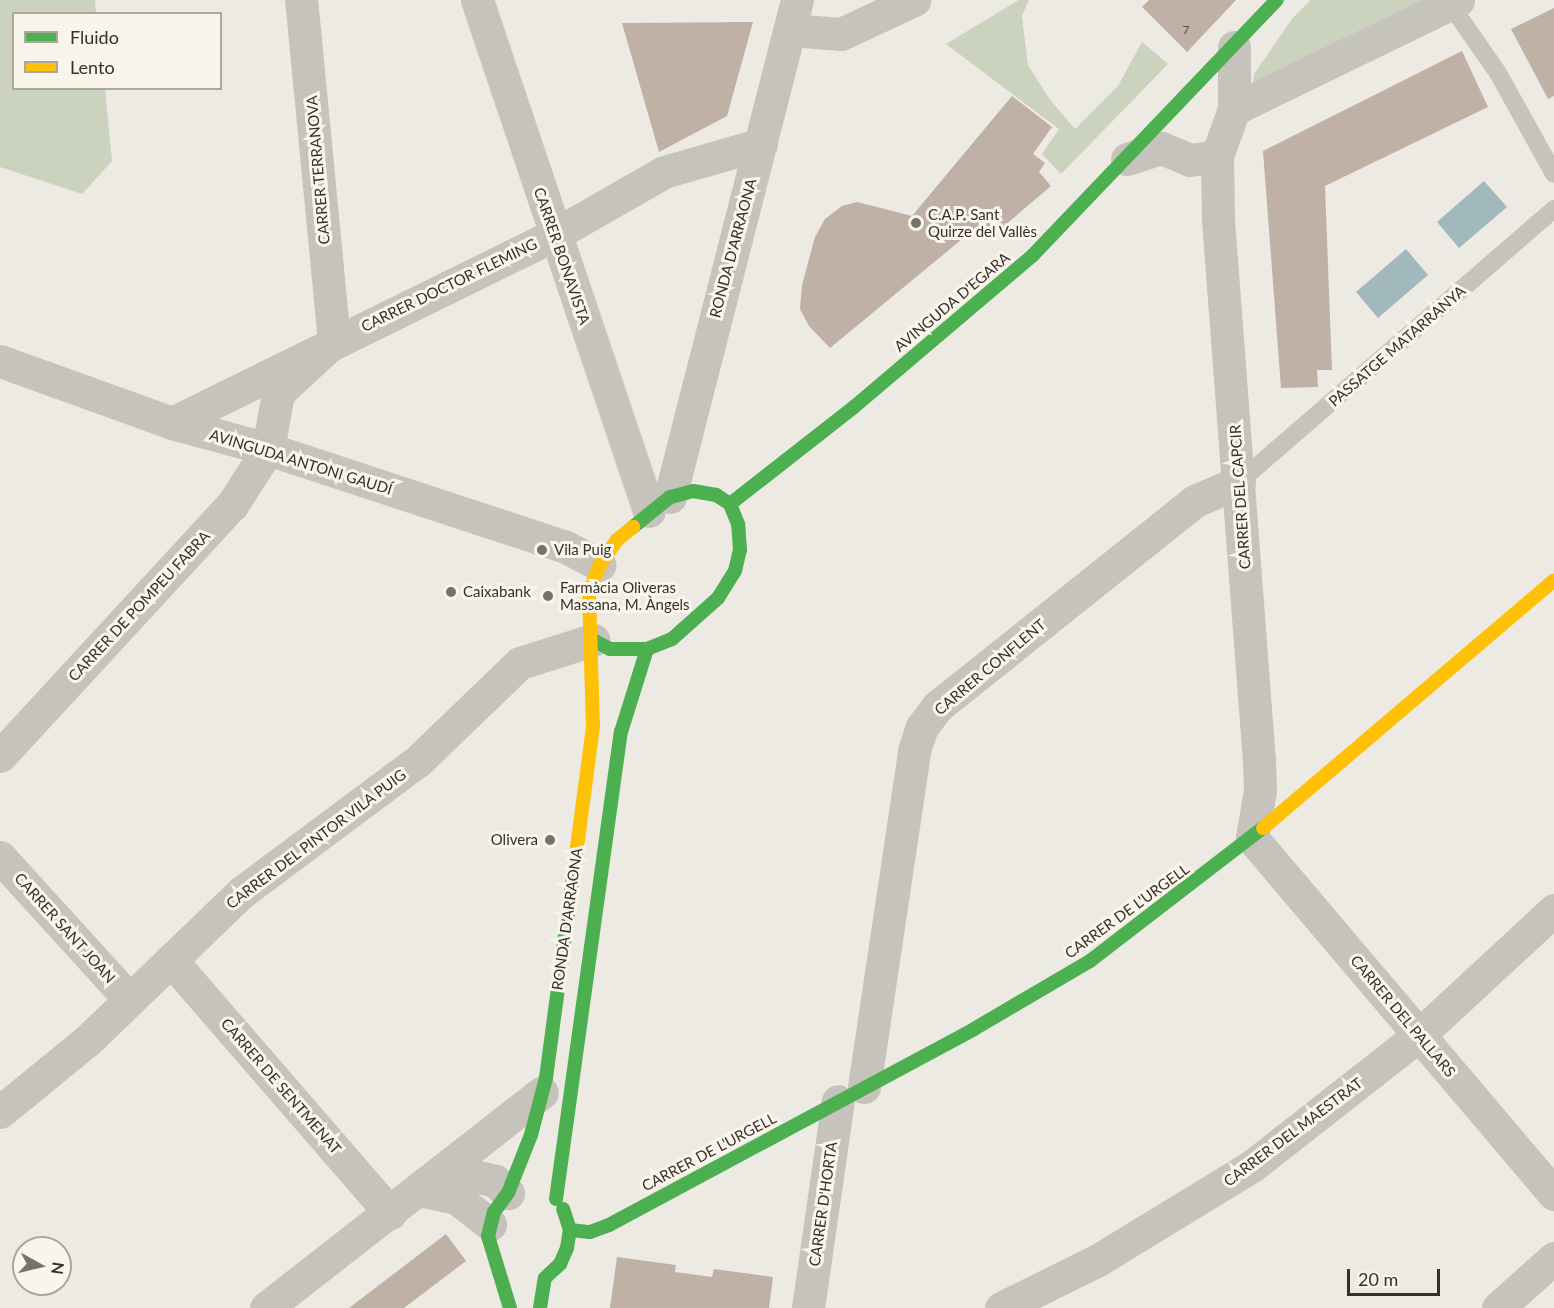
<!DOCTYPE html>
<html>
<head>
<meta charset="utf-8">
<style>
	body { margin:0 }
	#map { position:relative; width:1554px; height:1308px; overflow:hidden; background:#edeae3; font-family:Lato,sans-serif }
	div>[style] { position:absolute }
	.green>* { inset:0; background:#cbd2be }
	.water>* { inset:0; background:#a1b8bc }
	.building>* { inset:0; background:#bfb1a6 }
	.lane>* { height:18px; margin:-9px; padding:0 9px; transform-origin:9px; border-radius:9px; background:#c6c2bc }
	.street>* { height:33px; margin:-16.5px; padding:0 16.5px; transform-origin:16.5px; border-radius:16.5px; background:#c6c2bc }
	.fast>* { height:14px; margin:-7px; padding:0 7px; transform-origin:7px; border-radius:7px; background:#4caf50 }
	.slow>* { height:14px; margin:-7px; padding:0 7px; transform-origin:7px; border-radius:7px; background:#ffc107 }
	.dots>* { width:16px; height:16px; translate:-50% -50%; box-sizing:border-box; border:3px solid #f9f5eb; border-radius:50% }
	span { translate:-50% -50%; white-space:nowrap; text-align:center; line-height:1.15; -webkit-text-stroke:6px #f9f5eb; paint-order:stroke }
	.number-label { font-size:12px; color:#595049 }
	.number-label span { -webkit-text-stroke-width:0 }
	.street-label { font-size:15px; color:#37302a }
	.poi-label { font-size:15px; color:#37302a }
	.left { translate:0 -50%; text-align:left }
	.right { translate:-100% -50%; text-align:right }
	.legend { position:absolute; left:12px; top:12px; width:210px; height:78px; box-sizing:border-box; background:#f9f5eb; border:2px solid #aba69e; margin:0; padding:8px 10px; list-style:none; font-size:18px; color:#37302a }
	.legend li { display:flex; align-items:center; gap:12px; height:30px }
	.legend b { width:30px; border:2px solid #aba69e }
	.north { position:absolute; left:12px; top:1236px; width:60px; height:60px; box-sizing:border-box; background:#f9f5eb; border:2px solid #aba69e; border-radius:50%; rotate:98deg; font-size:16px; font-weight:700; line-height:24px; text-align:center; color:#37302a }
	.north::after { content:''; display:block; margin:auto; width:21px; height:27px; background:#77716b; clip-path:polygon(50% 0,100% 100%,50% 72%,0 100%) }
	.scale { position:absolute; left:1347px; top:1269px; width:93px; height:27px; box-sizing:border-box; border:3px solid #37302a; border-top:0; padding-left:8px; font-size:18px; line-height:21px; white-space:nowrap; color:#37302a; -webkit-text-stroke:4px #f9f5eb; paint-order:stroke }
</style>
</head>
<body>
<div id="map">
	<div class="green">
		<i style="clip-path:polygon(0 0,95px 0,96px 13px,14px 14px,14px 88px,105px 89px,112px 161px,82px 194px,0 167px)"></i>
		<i style="clip-path:polygon(1019px 0,1029px 0,1022px 16px,1028px 65px,1050px 100px,1075px 129px,1118px 86px,1142px 42px,1168px 64px,1061px 174px,1042px 154px,1059px 129px,946px 44px)"></i>
		<i style="clip-path:polygon(1311px 0,1431px 0,1253px 83px,1254px 74px,1292px 19px)"></i>
	</div>
	<div class="water">
		<i style="clip-path:polygon(1484px 181px,1507px 207px,1459px 248px,1437px 222px)"></i>
		<i style="clip-path:polygon(1406px 249px,1428px 275px,1378px 318px,1356px 292px)"></i>
	</div>
	<div class="building">
		<i style="clip-path:polygon(1149px 0,1236px 0,1187px 52px,1142px 7px)"></i>
		<i style="clip-path:polygon(1554px 8px,1554px 96px,1548px 99px,1511px 29px)"></i>
		<i style="clip-path:polygon(753px 22px,727px 116px,659px 152px,622px 23px)"></i>
		<i style="clip-path:polygon(1462px 51px,1488px 107px,1325px 186px,1332px 370px,1317px 370px,1318px 387px,1281px 388px,1263px 151px)"></i>
		<i style="clip-path:polygon(1012px 96px,1052px 127px,1033px 154px,1045px 163px,1039px 172px,1051px 186px,990px 238px,978px 226px,830px 348px,809px 326px,800px 309px,802px 285px,815px 237px,825px 219px,842px 206px,857px 202px,912px 216px)"></i>
		<i style="clip-path:polygon(446px 1234px,466px 1261px,404px 1308px,349px 1308px)"></i>
		<i style="clip-path:polygon(617px 1257px,676px 1265px,675px 1272px,712px 1277px,714px 1269px,773px 1277px,769px 1308px,610px 1308px)"></i>
	</div>
	<div class="lane">
		<i style="left:1450px;top:4px;width:84px;rotate:55.2deg"></i>
		<i style="left:1498px;top:73px;width:115px;rotate:61deg"></i>
		<i style="left:1239px;top:482px;width:417px;rotate:-40.9deg"></i>
	</div>
	<div class="street">
		<i style="left:477px;top:0;width:539px;rotate:71.4deg"></i>
		<i style="left:790px;top:30px;width:51px;rotate:4.5deg"></i>
		<i style="left:841px;top:34px;width:81px;rotate:-25deg"></i>
		<i style="left:1234px;top:109px;width:249px;rotate:-25.9deg"></i>
		<i style="left:1217px;top:156px;width:64px;rotate:89.1deg"></i>
		<i style="left:1218px;top:220px;width:543px;rotate:85.67deg"></i>
		<i style="left:1259px;top:761px;width:29px;rotate:88deg"></i>
		<i style="left:1260px;top:790px;width:49px;rotate:99.5deg"></i>
		<i style="left:1252px;top:838px;width:467px;rotate:49.7deg"></i>
		<i style="left:1127px;top:159px;width:36px;rotate:-18deg"></i>
		<i style="left:1161px;top:148px;width:31px;rotate:22deg"></i>
		<i style="left:1190px;top:160px;width:27px;rotate:-8deg"></i>
		<i style="left:1217px;top:156px;width:50px;rotate:-70.1deg"></i>
		<i style="left:1234px;top:109px;width:62px;rotate:-90deg"></i>
		<i style="left:0;top:361px;width:183px;rotate:19.8deg"></i>
		<i style="left:172px;top:423px;width:99px;rotate:15.2deg"></i>
		<i style="left:268px;top:449px;width:314px;rotate:18.2deg"></i>
		<i style="left:566px;top:547px;width:38px;rotate:28deg"></i>
		<i style="left:172px;top:423px;width:426px;rotate:-26.2deg"></i>
		<i style="left:554px;top:235px;width:127px;rotate:-29.8deg"></i>
		<i style="left:664px;top:172px;width:101px;rotate:-16.1deg"></i>
		<i style="left:670px;top:497px;width:513px;rotate:-75.67deg"></i>
		<i style="left:0;top:756px;width:342px;rotate:-47.3deg"></i>
		<i style="left:232px;top:505px;width:67px;rotate:-57.3deg"></i>
		<i style="left:268px;top:449px;width:57px;rotate:-79.9deg"></i>
		<i style="left:278px;top:393px;width:76px;rotate:-42.9deg"></i>
		<i style="left:334px;top:341px;width:343px;rotate:-95.5deg"></i>
		<i style="left:0;top:857px;width:193px;rotate:47.7deg"></i>
		<i style="left:171px;top:960px;width:335px;rotate:49.1deg"></i>
		<i style="left:864px;top:1087px;width:340px;rotate:-81.5deg"></i>
		<i style="left:914px;top:751px;width:25px;rotate:-72deg"></i>
		<i style="left:922px;top:727px;width:26px;rotate:-53deg"></i>
		<i style="left:938px;top:706px;width:329px;rotate:-38.6deg"></i>
		<i style="left:1195px;top:501px;width:48px;rotate:-23.4deg"></i>
		<i style="left:0;top:1112px;width:114px;rotate:-39.3deg"></i>
		<i style="left:88px;top:1040px;width:214px;rotate:-43.9deg"></i>
		<i style="left:242px;top:892px;width:219px;rotate:-36.7deg"></i>
		<i style="left:418px;top:761px;width:141px;rotate:-43.9deg"></i>
		<i style="left:520px;top:663px;width:77px;rotate:-17.5deg"></i>
		<i style="left:430px;top:1186px;width:41px;rotate:-15.4deg"></i>
		<i style="left:470px;top:1175px;width:26px;rotate:13deg"></i>
		<i style="left:495px;top:1181px;width:18px;rotate:43deg"></i>
		<i style="left:419px;top:1190px;width:38px;rotate:12deg"></i>
		<i style="left:456px;top:1198px;width:43px;rotate:37.4deg"></i>
		<i style="left:266px;top:1308px;width:350px;rotate:-38deg"></i>
		<i style="left:808px;top:1308px;width:209px;rotate:-81.8deg"></i>
		<i style="left:1001px;top:1308px;width:108px;rotate:-26.3deg"></i>
		<i style="left:1098px;top:1260px;width:180px;rotate:-31.4deg"></i>
		<i style="left:1252px;top:1166px;width:212px;rotate:-38.1deg"></i>
		<i style="left:1419px;top:1035px;width:184px;rotate:-42.8deg"></i>
		<i style="left:1498px;top:1308px;width:75px;rotate:-41.8deg"></i>
	</div>
	<div class="fast">
		<i style="left:730px;top:504px;width:157px;rotate:-38deg"></i>
		<i style="left:854px;top:407px;width:235px;rotate:-40.3deg"></i>
		<i style="left:1033px;top:255px;width:353px;rotate:-46.3deg"></i>
		<i style="left:593px;top:640px;width:19px;rotate:28deg"></i>
		<i style="left:610px;top:649px;width:37px"></i>
		<i style="left:647px;top:649px;width:27px;rotate:-22deg"></i>
		<i style="left:672px;top:639px;width:62px;rotate:-41.7deg"></i>
		<i style="left:718px;top:598px;width:32px;rotate:-58deg"></i>
		<i style="left:735px;top:571px;width:22px;rotate:-77deg"></i>
		<i style="left:740px;top:550px;width:26px;rotate:-94deg"></i>
		<i style="left:738px;top:524px;width:22px;rotate:-112deg"></i>
		<i style="left:730px;top:504px;width:17px;rotate:-147deg"></i>
		<i style="left:716px;top:495px;width:23px;rotate:-170deg"></i>
		<i style="left:693px;top:491px;width:24px;rotate:165deg"></i>
		<i style="left:670px;top:497px;width:48px;rotate:141deg"></i>
		<i style="left:556px;top:1199px;width:472px;rotate:-82.1deg"></i>
		<i style="left:621px;top:732px;width:87px;rotate:-72.6deg"></i>
		<i style="left:570px;top:1230px;width:20px;rotate:6deg"></i>
		<i style="left:590px;top:1232px;width:20px;rotate:-20deg"></i>
		<i style="left:609px;top:1225px;width:414px;rotate:-28.2deg"></i>
		<i style="left:974px;top:1029px;width:134px;rotate:-30.4deg"></i>
		<i style="left:1090px;top:961px;width:218px;rotate:-37.6deg"></i>
		<i style="left:510px;top:1308px;width:75px;rotate:-107deg"></i>
		<i style="left:488px;top:1236px;width:25px;rotate:-76deg"></i>
		<i style="left:494px;top:1212px;width:24px;rotate:-54deg"></i>
		<i style="left:508px;top:1193px;width:62px;rotate:-68.4deg"></i>
		<i style="left:531px;top:1135px;width:59px;rotate:-75.3deg"></i>
		<i style="left:546px;top:1078px;width:218px;rotate:-82.4deg"></i>
		<i style="left:540px;top:1308px;width:30px;rotate:-81deg"></i>
		<i style="left:545px;top:1278px;width:21px;rotate:-43deg"></i>
		<i style="left:560px;top:1264px;width:17px;rotate:-66deg"></i>
		<i style="left:567px;top:1248px;width:18px;rotate:-81deg"></i>
		<i style="left:570px;top:1230px;width:22px;rotate:-108deg"></i>
	</div>
	<div class="slow">
		<i style="left:1263px;top:828px;width:382px;rotate:-40.4deg"></i>
		<i style="left:575px;top:862px;width:136px;rotate:-82.4deg"></i>
		<i style="left:593px;top:727px;width:134px;rotate:-91.7deg"></i>
		<i style="left:589px;top:593px;width:30px;rotate:-69deg"></i>
		<i style="left:600px;top:565px;width:30px;rotate:-56deg"></i>
		<i style="left:617px;top:540px;width:21px;rotate:-39deg"></i>
	</div>
	<div class="dots">
		<i style="left:916px;top:223px;background:#77716b"></i>
		<i style="left:542px;top:550px;background:#77716b"></i>
		<i style="left:451px;top:592px;background:#77716b"></i>
		<i style="left:548px;top:596px;background:#77716b"></i>
		<i style="left:550px;top:840px;background:#77716b"></i>
	</div>
	<div class="number-label">
		<span style="left:1186px;top:30px">7</span>
	</div>
	<div class="street-label">
		<span style="left:318px;top:170px;rotate:-95deg">CARRER TERRANOVA</span>
		<span style="left:733px;top:248px;rotate:-75deg">RONDA D'ARRAONA</span>
		<span style="left:562px;top:256px;rotate:71deg">CARRER BONAVISTA</span>
		<span style="left:449px;top:285px;rotate:-26deg">CARRER DOCTOR FLEMING</span>
		<span style="left:952px;top:302px;rotate:-40deg">AVINGUDA D'EGARA</span>
		<span style="left:1397px;top:346px;rotate:-41deg">PASSATGE MATARRANYA</span>
		<span style="left:301px;top:462px;rotate:17deg">AVINGUDA ANTONI GAUDÍ</span>
		<span style="left:1240px;top:497px;rotate:-94deg">CARRER DEL CAPCIR</span>
		<span style="left:139px;top:606px;rotate:-47deg">CARRER DE POMPEU FABRA</span>
		<span style="left:990px;top:667px;rotate:-40deg">CARRER CONFLENT</span>
		<span style="left:316px;top:839px;rotate:-37deg">CARRER DEL PINTOR VILA PUIG</span>
		<span style="left:1127px;top:911px;rotate:-36deg">CARRER DE L'URGELL</span>
		<span style="left:567px;top:919px;rotate:-82deg">RONDA D'ARRAONA</span>
		<span style="left:65px;top:928px;rotate:48deg">CARRER SANT JOAN</span>
		<span style="left:1403px;top:1016px;rotate:50deg">CARRER DEL PALLARS</span>
		<span style="left:281px;top:1086px;rotate:49deg">CARRER DE SENTMENAT</span>
		<span style="left:1293px;top:1132px;rotate:-37deg">CARRER DEL MAESTRAT</span>
		<span style="left:709px;top:1152px;rotate:-28deg">CARRER DE L'URGELL</span>
		<span style="left:823px;top:1204px;rotate:-82deg">CARRER D'HORTA</span>
	</div>
	<div class="poi-label">
		<span class="left" style="left:928px;top:223px">C.A.P. Sant<br>Quirze del Vallès</span>
		<span class="left" style="left:554px;top:550px">Vila Puig</span>
		<span class="left" style="left:560px;top:596px">Farmàcia Oliveras<br>Massana, M. Àngels</span>
		<span class="left" style="left:463px;top:592px">Caixabank</span>
		<span class="right" style="left:538px;top:840px">Olivera</span>
	</div>
	<ul class="legend">
	<li><b style="height:8px;background:#4caf50"></b>Fluido</li>
	<li><b style="height:8px;background:#ffc107"></b>Lento</li>
	</ul>
	<div class="north">N</div>
	<div class="scale">20 m</div>
</div>
</body>
</html>
